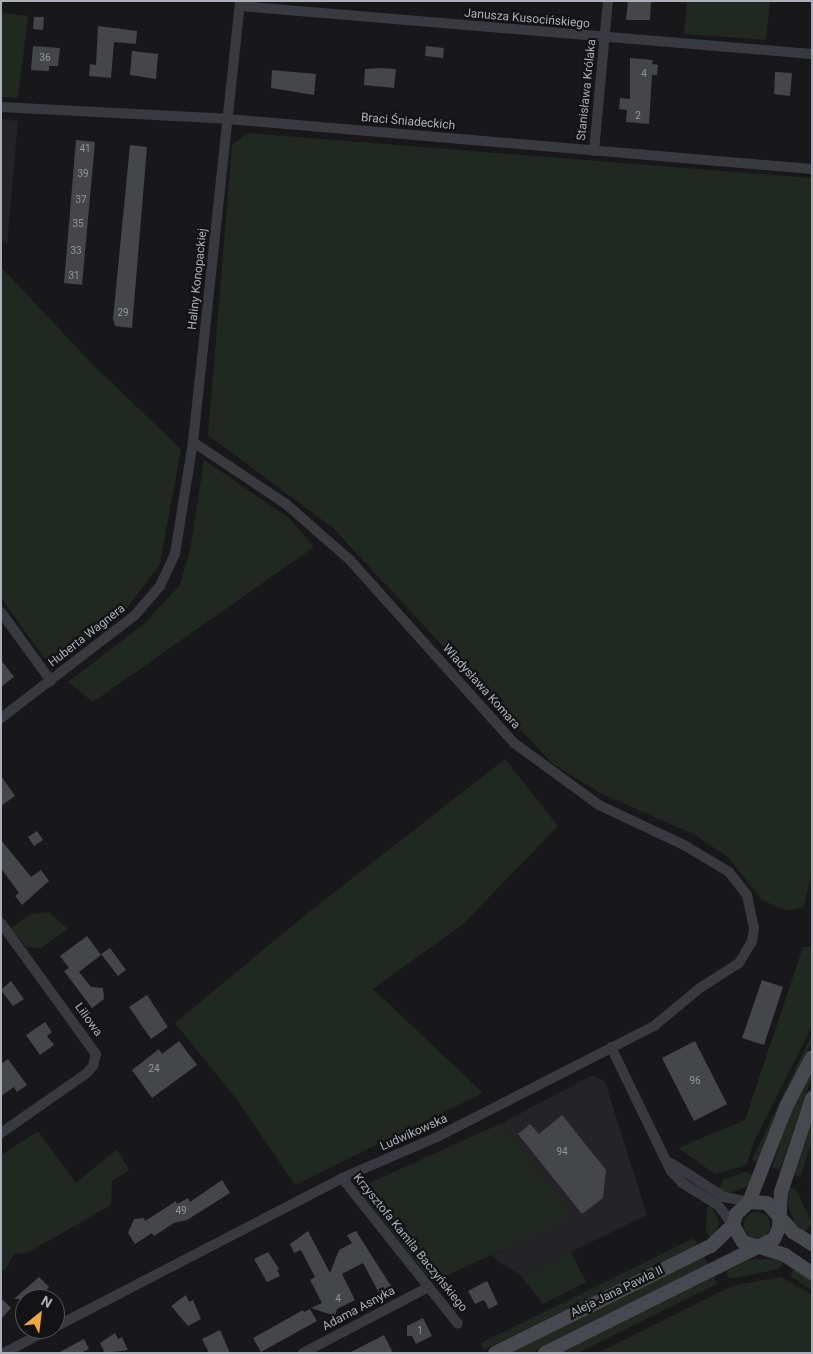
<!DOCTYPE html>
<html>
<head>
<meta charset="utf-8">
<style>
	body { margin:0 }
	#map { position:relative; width:813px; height:1354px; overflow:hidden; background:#18181a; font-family:Roboto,sans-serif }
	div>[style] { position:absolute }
	.built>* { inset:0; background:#242427 }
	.green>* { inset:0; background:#202821 }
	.round { border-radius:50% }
	.building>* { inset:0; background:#45464a }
	.street>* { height:10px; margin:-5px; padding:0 5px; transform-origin:5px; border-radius:5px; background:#393a3f }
	.secondary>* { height:14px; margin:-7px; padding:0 7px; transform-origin:7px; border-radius:7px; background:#47494f }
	span { translate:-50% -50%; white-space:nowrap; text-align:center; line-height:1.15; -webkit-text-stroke:4.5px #131315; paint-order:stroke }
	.number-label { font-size:10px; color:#92969e }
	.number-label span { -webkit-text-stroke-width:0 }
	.street-label { font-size:12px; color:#abb0ba }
	.frame { position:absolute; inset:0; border:2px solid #abb0ba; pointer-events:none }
	.north { position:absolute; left:15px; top:1289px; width:50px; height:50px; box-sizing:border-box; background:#131315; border:1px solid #505257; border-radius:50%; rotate:29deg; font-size:14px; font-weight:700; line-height:20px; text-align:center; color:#abb0ba }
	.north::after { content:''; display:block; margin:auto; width:18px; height:22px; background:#efa93b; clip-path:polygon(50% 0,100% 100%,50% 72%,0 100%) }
</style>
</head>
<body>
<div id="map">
	<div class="built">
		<i style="clip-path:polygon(1px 119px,18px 121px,7px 244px,1px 239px)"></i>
		<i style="clip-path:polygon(593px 1075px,605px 1082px,647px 1215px,521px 1276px,491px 1256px,573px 1217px,502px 1123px)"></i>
	</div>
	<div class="green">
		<i style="clip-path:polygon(687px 1px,770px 1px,766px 40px,684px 34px)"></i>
		<i style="clip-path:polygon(1px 13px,28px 16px,18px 98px,1px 97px)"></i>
		<i style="clip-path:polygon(247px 133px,812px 178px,812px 870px,804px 907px,787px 911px,762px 900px,728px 857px,695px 835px,600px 793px,552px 763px,333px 528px,208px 435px,232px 145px)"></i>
		<i style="clip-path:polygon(1px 267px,93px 365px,181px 449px,160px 564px,121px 616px,55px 664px,48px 663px,1px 598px)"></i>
		<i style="clip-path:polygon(204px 460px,289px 518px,314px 547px,93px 702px,68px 682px,145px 623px,180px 585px,190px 550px)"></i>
		<i style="clip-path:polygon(505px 759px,558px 826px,463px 924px,373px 989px,483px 1093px,295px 1185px,238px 1101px,175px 1023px,309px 912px)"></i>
		<i style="clip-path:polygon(48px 912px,68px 929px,41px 948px,26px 947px,11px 928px,31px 914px)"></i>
		<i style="clip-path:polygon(803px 947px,812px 947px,812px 1026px,755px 1140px,746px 1165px,715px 1174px,678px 1148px,745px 1120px)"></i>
		<i style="clip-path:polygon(812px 1034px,812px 1042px,775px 1116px,759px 1163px,752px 1160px)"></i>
		<i style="clip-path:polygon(812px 1067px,812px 1076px,780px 1170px,772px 1167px,789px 1116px)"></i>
		<i style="clip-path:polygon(812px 1118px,812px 1143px,800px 1177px,793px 1175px)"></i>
		<i style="clip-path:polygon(502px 1123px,574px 1218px,432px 1282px,363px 1195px,367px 1184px)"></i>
		<i style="clip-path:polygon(38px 1131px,76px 1183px,117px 1149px,129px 1170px,112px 1181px,111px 1205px,27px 1253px,14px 1254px,5px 1270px,1px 1270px,1px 1155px)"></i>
		<i style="clip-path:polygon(746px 1172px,755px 1176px,746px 1187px,729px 1193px,718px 1189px,724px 1179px)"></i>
		<i style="clip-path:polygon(789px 1187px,796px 1189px,812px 1222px,805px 1232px,795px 1223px,788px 1206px)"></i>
		<i style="clip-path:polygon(711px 1205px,719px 1221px,716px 1233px,710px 1239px,706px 1232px,707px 1208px)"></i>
		<i class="round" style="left:744px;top:1212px;width:26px;height:26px"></i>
		<i style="clip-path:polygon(694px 1238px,698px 1245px,484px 1350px,481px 1343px)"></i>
		<i style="clip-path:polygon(571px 1252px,586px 1282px,543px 1304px,521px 1276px)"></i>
		<i style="clip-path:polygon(704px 1256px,708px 1265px,532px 1353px,510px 1353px)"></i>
		<i style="clip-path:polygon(772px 1259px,784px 1262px,779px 1269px,729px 1279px,726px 1271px,749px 1260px)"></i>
		<i style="clip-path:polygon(794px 1268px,812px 1280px,812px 1290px,790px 1276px)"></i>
		<i style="clip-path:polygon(714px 1277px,717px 1284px,578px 1353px,560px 1353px)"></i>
		<i style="clip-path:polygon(781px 1277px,812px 1294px,812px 1353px,598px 1353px,732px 1286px)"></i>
	</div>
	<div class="building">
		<i style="clip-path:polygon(628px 1px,651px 1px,650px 20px,626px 20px)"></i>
		<i style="clip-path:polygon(34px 17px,44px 17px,43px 30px,33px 29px)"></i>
		<i style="clip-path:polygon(98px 26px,137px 31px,136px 44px,114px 42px,111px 78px,89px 76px,90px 64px,96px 65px)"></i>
		<i style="clip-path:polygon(33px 46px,60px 48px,58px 66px,49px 66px,49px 71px,31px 70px)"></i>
		<i style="clip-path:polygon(426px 46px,444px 48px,443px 58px,425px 56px)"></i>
		<i style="clip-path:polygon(132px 51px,158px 54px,156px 79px,130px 75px)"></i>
		<i style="clip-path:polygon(630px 58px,653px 60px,652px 64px,658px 65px,657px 75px,652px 75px,649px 124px,626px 122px,627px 110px,619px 109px,620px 98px,630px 99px)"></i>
		<i style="clip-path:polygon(380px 68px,396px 69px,394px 88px,364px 85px,365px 69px)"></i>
		<i style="clip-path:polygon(272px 70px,316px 74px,314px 95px,271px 88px)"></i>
		<i style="clip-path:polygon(775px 72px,792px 73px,790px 96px,774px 94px)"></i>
		<i style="clip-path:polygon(76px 140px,95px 142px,82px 285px,64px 283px)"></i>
		<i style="clip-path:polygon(130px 145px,147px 147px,132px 328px,115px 326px,113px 319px)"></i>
		<i style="clip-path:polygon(1px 660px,14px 677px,1px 687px)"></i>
		<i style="clip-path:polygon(1px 776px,15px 796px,1px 806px)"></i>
		<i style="clip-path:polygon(37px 831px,43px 840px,34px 846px,28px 837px)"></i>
		<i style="clip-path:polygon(1px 840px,31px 877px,41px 870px,49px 881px,22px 905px,15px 896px,19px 893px,1px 868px)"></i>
		<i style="clip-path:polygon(87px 936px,101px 955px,79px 972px,91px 987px,103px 988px,104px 999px,92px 1008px,64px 971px,69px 968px,60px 956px)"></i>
		<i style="clip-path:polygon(110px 948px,126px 970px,118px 976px,101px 954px)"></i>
		<i style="clip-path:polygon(762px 980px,783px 987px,764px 1045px,742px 1038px)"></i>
		<i style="clip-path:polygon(11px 981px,24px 999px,13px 1006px,1px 990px)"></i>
		<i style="clip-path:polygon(147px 995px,168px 1027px,151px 1039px,129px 1007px)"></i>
		<i style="clip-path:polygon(45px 1022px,52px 1032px,47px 1036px,54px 1045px,40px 1055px,26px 1035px)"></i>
		<i style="clip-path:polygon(179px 1041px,197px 1065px,152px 1098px,132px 1070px,159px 1049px,162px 1054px)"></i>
		<i style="clip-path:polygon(695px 1041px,727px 1104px,694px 1121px,662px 1058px)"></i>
		<i style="clip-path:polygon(8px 1059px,27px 1085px,17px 1092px,14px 1087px,1px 1096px,1px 1064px)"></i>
		<i style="clip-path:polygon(562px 1115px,606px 1170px,603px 1198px,582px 1214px,518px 1134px,530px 1124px,539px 1134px)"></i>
		<i style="clip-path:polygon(222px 1180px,230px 1193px,187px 1220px,174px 1223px,154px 1236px,152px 1233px,135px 1244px,128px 1233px,134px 1219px,144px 1218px,145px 1221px,176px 1201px,177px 1204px,188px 1198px,190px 1202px)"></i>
		<i style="clip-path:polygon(308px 1231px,330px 1273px,339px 1250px,352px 1243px,347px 1235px,356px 1231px,391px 1286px,379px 1293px,363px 1263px,342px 1274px,355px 1300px,337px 1309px,335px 1316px,311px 1308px,322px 1303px,310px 1280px,315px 1277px,301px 1250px,294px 1253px,290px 1244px)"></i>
		<i style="clip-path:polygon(268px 1252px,279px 1269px,277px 1270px,280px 1276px,267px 1282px,254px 1259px)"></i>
		<i style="clip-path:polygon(39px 1277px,49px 1287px,37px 1299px,14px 1299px)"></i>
		<i style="clip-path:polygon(487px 1281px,498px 1304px,489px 1309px,484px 1300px,475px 1304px,468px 1291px)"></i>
		<i style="clip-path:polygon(186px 1295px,189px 1302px,193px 1300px,201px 1319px,188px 1326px,171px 1306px)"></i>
		<i style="clip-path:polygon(1px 1298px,11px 1308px,1px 1319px)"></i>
		<i style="clip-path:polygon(310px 1309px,317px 1321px,261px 1352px,253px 1338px,303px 1310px,304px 1312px)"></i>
		<i style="clip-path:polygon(423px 1318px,432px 1336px,416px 1344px,412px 1336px,407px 1336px,407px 1326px)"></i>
		<i style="clip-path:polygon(220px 1330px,230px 1353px,209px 1353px,202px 1339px)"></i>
		<i style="clip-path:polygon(115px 1333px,118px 1339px,122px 1337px,128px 1350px,105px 1353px,100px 1343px)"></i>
		<i style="clip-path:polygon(384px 1335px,393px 1353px,349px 1353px)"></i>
		<i style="clip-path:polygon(84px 1339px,89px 1349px,81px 1353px,58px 1353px)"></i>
	</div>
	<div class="street">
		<i style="left:240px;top:6px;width:574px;rotate:4.8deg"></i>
		<i style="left:1px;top:107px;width:226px;rotate:3deg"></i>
		<i style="left:227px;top:119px;width:587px;rotate:4.89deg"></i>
		<i style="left:594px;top:151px;width:151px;rotate:-84.7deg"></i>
		<i style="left:1px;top:612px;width:85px;rotate:54.1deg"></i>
		<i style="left:1px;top:718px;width:169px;rotate:-37.5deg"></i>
		<i style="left:135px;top:615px;width:38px;rotate:-49deg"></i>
		<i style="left:160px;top:586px;width:35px;rotate:-65deg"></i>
		<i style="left:175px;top:554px;width:113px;rotate:-80.9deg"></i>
		<i style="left:193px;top:442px;width:443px;rotate:-83.9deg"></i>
		<i style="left:1px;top:923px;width:162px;rotate:54.1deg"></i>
		<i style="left:96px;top:1054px;width:12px;rotate:104deg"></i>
		<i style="left:93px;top:1066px;width:9px;rotate:131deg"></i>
		<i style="left:87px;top:1073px;width:105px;rotate:145.1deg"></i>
		<i style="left:611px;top:1047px;width:138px;rotate:64.2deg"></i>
		<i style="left:671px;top:1171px;width:16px;rotate:47deg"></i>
		<i style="left:682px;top:1183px;width:42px;rotate:31.4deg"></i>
		<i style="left:718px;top:1205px;width:25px;rotate:53deg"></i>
		<i style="left:671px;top:1163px;width:63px;rotate:32.7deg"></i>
		<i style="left:724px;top:1197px;width:25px;rotate:11deg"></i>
		<i style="left:342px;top:1178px;width:186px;rotate:51.5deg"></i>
		<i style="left:55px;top:1327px;width:323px;rotate:-27.4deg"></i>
		<i style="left:342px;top:1178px;width:103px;rotate:-23.3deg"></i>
		<i style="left:437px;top:1137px;width:244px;rotate:-27.1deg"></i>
		<i style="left:654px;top:1026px;width:60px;rotate:-39.6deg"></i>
		<i style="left:700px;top:988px;width:46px;rotate:-32.7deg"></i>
		<i style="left:739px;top:963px;width:26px;rotate:-59deg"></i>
		<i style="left:752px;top:941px;width:13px;rotate:-81deg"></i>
		<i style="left:754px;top:928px;width:34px;rotate:-102deg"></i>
		<i style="left:747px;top:895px;width:29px;rotate:-128deg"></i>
		<i style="left:729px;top:872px;width:52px;rotate:-149deg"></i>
		<i style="left:684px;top:845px;width:94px;rotate:-154.8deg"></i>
		<i style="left:599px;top:805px;width:105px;rotate:-143.9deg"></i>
		<i style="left:514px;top:743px;width:246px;rotate:-131.9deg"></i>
		<i style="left:350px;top:560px;width:85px;rotate:-138.8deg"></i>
		<i style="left:286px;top:504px;width:112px;rotate:-146.3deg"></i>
		<i style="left:4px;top:1353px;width:52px;rotate:-27.6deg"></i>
		<i style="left:303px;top:1353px;width:140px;rotate:-27.7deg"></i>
	</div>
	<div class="secondary">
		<i style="left:749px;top:1202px;width:102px;rotate:-68.7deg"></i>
		<i style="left:786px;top:1107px;width:56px;rotate:-62.5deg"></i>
		<i style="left:812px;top:1244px;width:22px;rotate:-148deg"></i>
		<i style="left:793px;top:1232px;width:39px;rotate:-132deg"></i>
		<i style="left:767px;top:1203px;width:18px;rotate:-177deg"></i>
		<i style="left:749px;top:1202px;width:18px;rotate:137deg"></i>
		<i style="left:736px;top:1214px;width:11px;rotate:105deg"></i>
		<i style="left:733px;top:1225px;width:20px;rotate:60deg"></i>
		<i style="left:743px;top:1242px;width:44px;rotate:17.2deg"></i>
		<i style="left:785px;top:1255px;width:32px;rotate:34deg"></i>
		<i style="left:495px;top:1353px;width:241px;rotate:-26.4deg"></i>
		<i style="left:711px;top:1246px;width:30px;rotate:-44deg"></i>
		<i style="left:545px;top:1353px;width:256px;rotate:-26.5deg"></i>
		<i style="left:774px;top:1239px;width:12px;rotate:-66deg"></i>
		<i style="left:779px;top:1228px;width:36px;rotate:-87deg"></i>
		<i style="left:781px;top:1192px;width:99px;rotate:-71.7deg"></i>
	</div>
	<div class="number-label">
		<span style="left:45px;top:58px">36</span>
		<span style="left:644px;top:74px">4</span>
		<span style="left:638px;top:116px">2</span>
		<span style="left:85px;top:149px">41</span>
		<span style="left:83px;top:174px">39</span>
		<span style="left:81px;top:200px">37</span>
		<span style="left:78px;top:224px">35</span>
		<span style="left:76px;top:251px">33</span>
		<span style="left:74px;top:276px">31</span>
		<span style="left:123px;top:313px">29</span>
		<span style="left:154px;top:1069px">24</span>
		<span style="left:695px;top:1081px">96</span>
		<span style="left:562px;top:1152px">94</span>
		<span style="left:181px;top:1211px">49</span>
		<span style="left:338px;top:1299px">4</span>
		<span style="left:420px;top:1331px">1</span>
	</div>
	<div class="street-label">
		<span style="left:527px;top:19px;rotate:5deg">Janusza Kusocińskiego</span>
		<span style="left:587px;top:90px;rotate:-84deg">Stanisława Królaka</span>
		<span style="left:408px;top:122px;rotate:5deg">Braci Śniadeckich</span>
		<span style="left:198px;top:279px;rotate:-84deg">Haliny Konopackiej</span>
		<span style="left:87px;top:636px;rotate:-38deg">Huberta Wagnera</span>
		<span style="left:481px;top:687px;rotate:48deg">Władysława Komara</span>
		<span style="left:88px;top:1020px;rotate:54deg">Liliowa</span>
		<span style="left:414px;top:1133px;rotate:-24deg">Ludwikowska</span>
		<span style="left:410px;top:1243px;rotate:51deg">Krzysztofa Kamila Baczyńskiego</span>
		<span style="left:617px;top:1292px;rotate:-26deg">Aleja Jana Pawła II</span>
		<span style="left:359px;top:1309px;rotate:-28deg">Adama Asnyka</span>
	</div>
	<div class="frame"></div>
	<div class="north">N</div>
</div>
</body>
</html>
